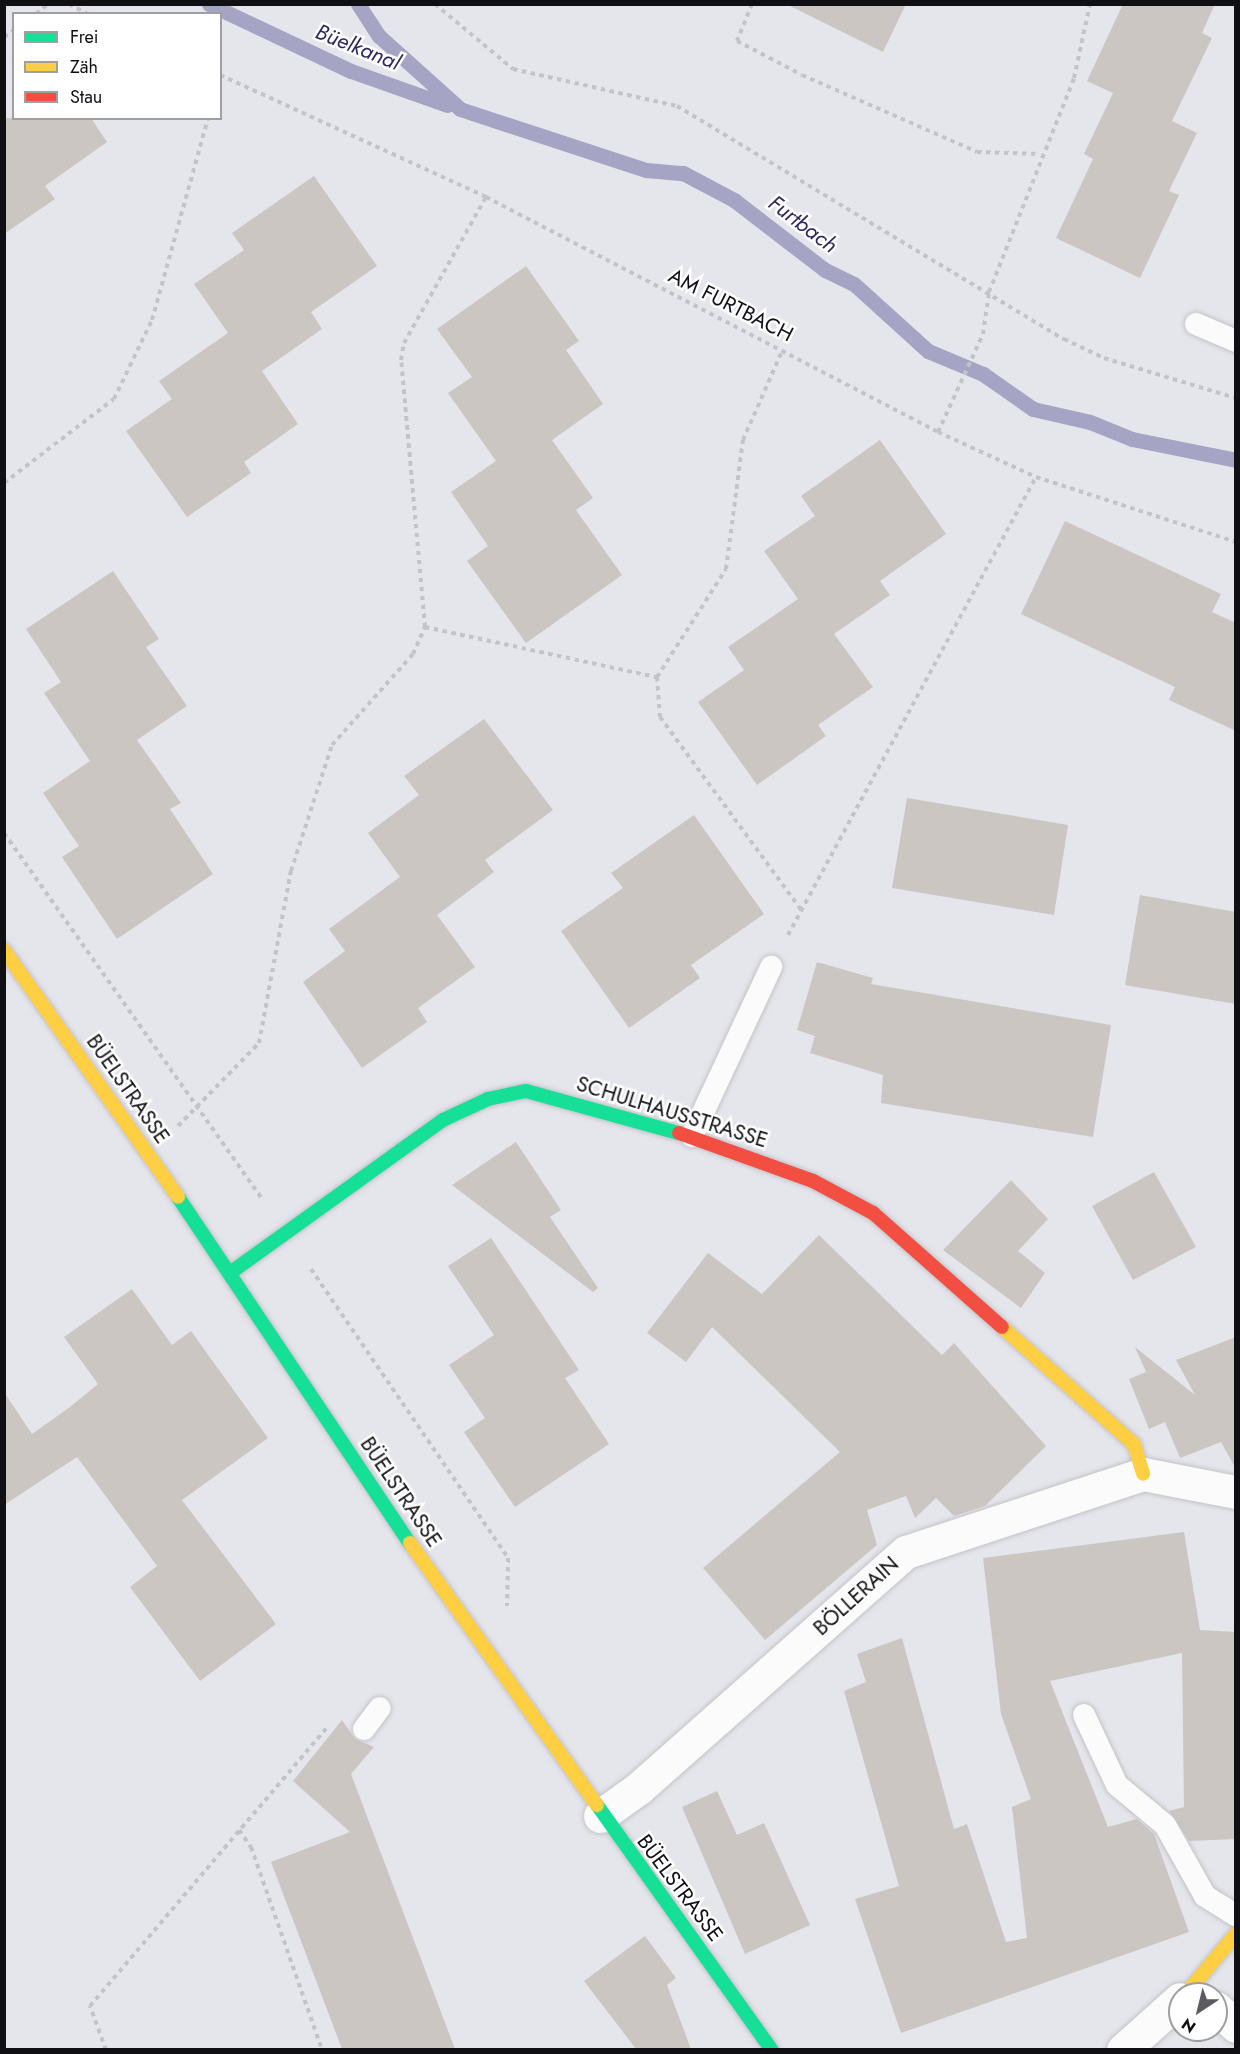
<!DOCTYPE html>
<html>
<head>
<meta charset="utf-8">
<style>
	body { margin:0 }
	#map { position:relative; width:1240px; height:2054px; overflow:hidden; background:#e5e5ec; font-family:Jost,sans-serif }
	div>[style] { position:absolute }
	.stream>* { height:15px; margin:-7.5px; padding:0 7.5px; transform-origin:7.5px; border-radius:7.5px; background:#a5a4c4 }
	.building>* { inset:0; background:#ccc6c2 }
	.path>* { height:4px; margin-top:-2px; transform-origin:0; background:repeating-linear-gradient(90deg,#c4c4c8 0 4.5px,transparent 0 9px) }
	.roads { filter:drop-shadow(0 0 2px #c3c3c8) drop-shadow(0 0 2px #c3c3c8) }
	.lane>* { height:22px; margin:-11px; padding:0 11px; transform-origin:11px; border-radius:11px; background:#fbfbfc }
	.street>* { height:33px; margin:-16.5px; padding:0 16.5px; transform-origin:16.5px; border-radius:16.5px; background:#fbfbfc }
	.fast>* { height:14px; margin:-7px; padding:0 7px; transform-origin:7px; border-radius:7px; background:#16e098 }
	.slow>* { height:14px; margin:-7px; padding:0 7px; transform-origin:7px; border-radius:7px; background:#ffcf43 }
	.jam>* { height:14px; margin:-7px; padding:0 7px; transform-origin:7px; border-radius:7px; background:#f24e42 }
	span { translate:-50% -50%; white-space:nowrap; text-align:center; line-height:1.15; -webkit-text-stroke:5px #fff; paint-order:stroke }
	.street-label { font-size:21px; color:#101014 }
	.water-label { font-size:22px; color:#2f275e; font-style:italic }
	.frame { position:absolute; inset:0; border:6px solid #101014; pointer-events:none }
	.legend { position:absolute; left:12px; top:12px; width:210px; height:108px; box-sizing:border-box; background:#fff; border:2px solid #9f9fa1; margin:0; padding:8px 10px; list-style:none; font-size:18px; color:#101014 }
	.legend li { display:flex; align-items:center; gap:12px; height:30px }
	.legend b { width:30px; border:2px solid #9f9fa1 }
	.north { position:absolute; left:1168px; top:1982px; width:60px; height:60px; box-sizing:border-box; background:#fff; border:2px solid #9f9fa1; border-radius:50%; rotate:215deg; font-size:16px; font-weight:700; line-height:24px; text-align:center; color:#101014 }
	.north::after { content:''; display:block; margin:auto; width:21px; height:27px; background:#5b5b60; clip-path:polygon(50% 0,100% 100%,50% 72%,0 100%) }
</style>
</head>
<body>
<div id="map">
	<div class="stream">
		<i style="left:209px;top:4px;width:157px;rotate:25.3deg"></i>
		<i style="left:351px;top:71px;width:102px;rotate:19.5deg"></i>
		<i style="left:358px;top:4px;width:38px;rotate:57deg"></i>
		<i style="left:379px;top:36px;width:109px;rotate:42deg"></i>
		<i style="left:460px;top:109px;width:196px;rotate:18.2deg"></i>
		<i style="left:646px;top:170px;width:37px;rotate:5deg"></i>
		<i style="left:683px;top:173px;width:58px;rotate:27.9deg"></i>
		<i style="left:734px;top:200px;width:115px;rotate:37.6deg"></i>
		<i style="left:825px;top:270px;width:32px;rotate:26deg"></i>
		<i style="left:854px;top:284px;width:100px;rotate:42.2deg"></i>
		<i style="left:928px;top:351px;width:60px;rotate:22.7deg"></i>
		<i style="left:983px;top:374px;width:61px;rotate:35deg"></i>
		<i style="left:1033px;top:409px;width:58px;rotate:12.8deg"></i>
		<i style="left:1090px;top:422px;width:45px;rotate:22deg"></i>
		<i style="left:1132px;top:439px;width:106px;rotate:11.4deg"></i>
	</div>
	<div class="building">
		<i style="clip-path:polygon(786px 4px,906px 4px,883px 52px)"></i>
		<i style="clip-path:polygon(1123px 4px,1215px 4px,1202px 33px,1212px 38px,1172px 121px,1197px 133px,1169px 191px,1179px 195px,1140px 278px,1056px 238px,1093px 159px,1084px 154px,1113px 93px,1087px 81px)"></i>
		<i style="clip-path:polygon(4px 118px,91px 118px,107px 142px,45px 186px,55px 199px,4px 234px)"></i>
		<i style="clip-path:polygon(314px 176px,377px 266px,311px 312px,322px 329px,262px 371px,298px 424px,244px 462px,251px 473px,187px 517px,126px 431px,172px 399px,159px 381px,228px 333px,194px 284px,244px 250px,232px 233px)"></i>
		<i style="clip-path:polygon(526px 266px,579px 341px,566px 350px,603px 404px,552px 440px,593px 498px,576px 510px,622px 575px,526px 643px,467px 561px,488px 546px,451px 492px,496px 461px,448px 393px,472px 377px,437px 329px)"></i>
		<i style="clip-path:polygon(880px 440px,946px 534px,880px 581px,890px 595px,834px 634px,873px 687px,818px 725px,826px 736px,757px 785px,698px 702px,744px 670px,728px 647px,798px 599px,764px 551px,815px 516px,801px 496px)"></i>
		<i style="clip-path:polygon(1065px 521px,1221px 594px,1212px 612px,1236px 623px,1236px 731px,1169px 700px,1175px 687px,1021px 614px)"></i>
		<i style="clip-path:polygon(113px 571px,159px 639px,146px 647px,187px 706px,137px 740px,181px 803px,170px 809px,213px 874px,117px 939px,62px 857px,79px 846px,43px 793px,90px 761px,44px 693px,61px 682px,26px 629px)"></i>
		<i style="clip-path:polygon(484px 719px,553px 810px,485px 860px,494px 872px,437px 915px,475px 967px,418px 1008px,427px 1022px,362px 1068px,303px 982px,345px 951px,329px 929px,400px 877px,368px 833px,419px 795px,404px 776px)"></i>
		<i style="clip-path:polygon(907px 798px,1068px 825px,1054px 915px,892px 888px)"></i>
		<i style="clip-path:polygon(694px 815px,764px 914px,691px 965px,700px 978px,629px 1028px,561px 931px,623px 888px,611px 873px)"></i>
		<i style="clip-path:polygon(1140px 895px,1236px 912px,1236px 1004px,1125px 985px)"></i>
		<i style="clip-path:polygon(817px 962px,873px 978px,871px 984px,1111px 1025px,1093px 1137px,881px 1103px,883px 1075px,810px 1053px,815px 1036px,797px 1030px)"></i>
		<i style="clip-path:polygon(516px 1142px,561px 1210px,550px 1217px,598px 1288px,593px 1292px,452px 1185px)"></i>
		<i style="clip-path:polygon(1154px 1172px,1196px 1247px,1133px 1280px,1092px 1206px)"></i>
		<i style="clip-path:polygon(1011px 1180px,1048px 1219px,1018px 1251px,1045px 1273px,1021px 1308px,943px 1250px)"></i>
		<i style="clip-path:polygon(819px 1235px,942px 1355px,954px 1343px,1046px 1446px,985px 1506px,954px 1516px,936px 1498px,915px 1518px,906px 1496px,867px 1510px,877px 1545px,765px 1640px,703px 1568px,840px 1452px,712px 1327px,686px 1362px,647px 1333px,708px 1253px,762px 1294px)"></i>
		<i style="clip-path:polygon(491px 1238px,579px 1370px,565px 1378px,609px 1444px,515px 1507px,464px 1432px,485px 1418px,449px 1365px,494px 1335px,448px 1266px)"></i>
		<i style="clip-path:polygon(132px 1289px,172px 1345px,191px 1331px,268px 1438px,182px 1500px,276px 1624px,200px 1681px,130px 1587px,157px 1566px,77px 1457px,4px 1505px,4px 1392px,32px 1434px,70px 1407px,98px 1384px,64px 1337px)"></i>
		<i style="clip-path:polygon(1236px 1337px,1236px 1469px,1221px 1442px,1180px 1458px,1165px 1422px,1149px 1429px,1129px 1379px,1146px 1372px,1135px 1347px,1195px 1395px,1176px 1360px)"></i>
		<i style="clip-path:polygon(1184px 1532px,1200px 1630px,1236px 1632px,1236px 1839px,1189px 1841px,1169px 1811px,1184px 1807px,1182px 1653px,1050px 1681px,1108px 1827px,1137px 1819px,1154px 1834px,1189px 1932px,901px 2033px,855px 1899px,899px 1886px,844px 1691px,866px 1682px,857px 1654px,902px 1638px,954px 1829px,967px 1824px,1006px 1942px,1027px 1938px,1012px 1807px,1031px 1799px,1001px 1714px,983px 1558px)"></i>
		<i style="clip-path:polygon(342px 1720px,355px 1739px,374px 1747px,351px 1774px,455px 2049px,342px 2049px,271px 1862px,350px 1832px,293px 1781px)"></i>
		<i style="clip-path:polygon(717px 1791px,737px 1835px,764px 1823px,810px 1925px,745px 1954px,682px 1807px)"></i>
		<i style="clip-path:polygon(645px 1936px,676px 1978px,667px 1985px,691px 2049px,636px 2049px,584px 1981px)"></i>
	</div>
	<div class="path">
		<i style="left:69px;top:4px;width:21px;rotate:28deg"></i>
		<i style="left:435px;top:4px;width:102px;rotate:39.8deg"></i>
		<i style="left:513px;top:69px;width:168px;rotate:12.7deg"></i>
		<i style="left:677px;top:106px;width:452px;rotate:31.1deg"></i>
		<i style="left:1064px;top:339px;width:44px;rotate:25.4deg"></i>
		<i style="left:1104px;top:358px;width:138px;rotate:16.9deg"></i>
		<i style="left:752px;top:4px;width:40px;rotate:112deg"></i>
		<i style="left:737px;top:41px;width:73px;rotate:27.6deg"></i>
		<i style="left:802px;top:75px;width:191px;rotate:23.7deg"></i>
		<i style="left:977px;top:152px;width:63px;rotate:1.8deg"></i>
		<i style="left:36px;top:14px;width:16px;rotate:-40deg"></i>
		<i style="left:4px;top:37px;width:12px;rotate:-35deg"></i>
		<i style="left:220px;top:75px;width:293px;rotate:24.6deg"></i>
		<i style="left:486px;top:197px;width:509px;rotate:27.47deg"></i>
		<i style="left:938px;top:432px;width:108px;rotate:24.7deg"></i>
		<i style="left:1036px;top:477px;width:210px;rotate:18deg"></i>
		<i style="left:938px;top:432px;width:108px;rotate:-65.3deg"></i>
		<i style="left:983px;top:334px;width:42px;rotate:-81.9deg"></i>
		<i style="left:989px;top:292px;width:230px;rotate:-68.3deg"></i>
		<i style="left:1074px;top:78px;width:76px;rotate:-77.8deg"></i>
		<i style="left:4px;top:483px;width:138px;rotate:-37.4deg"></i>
		<i style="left:114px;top:399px;width:88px;rotate:-64.3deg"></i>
		<i style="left:152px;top:320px;width:210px;rotate:-74.5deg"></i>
		<i style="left:425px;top:627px;width:237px;rotate:12.2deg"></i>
		<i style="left:657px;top:677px;width:128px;rotate:-57.4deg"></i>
		<i style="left:726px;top:569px;width:130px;rotate:-82.5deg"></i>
		<i style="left:743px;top:440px;width:99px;rotate:-66.3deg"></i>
		<i style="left:657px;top:677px;width:40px;rotate:85.7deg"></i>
		<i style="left:660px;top:717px;width:239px;rotate:53.8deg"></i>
		<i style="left:4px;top:833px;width:448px;rotate:54.8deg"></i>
		<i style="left:788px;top:935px;width:521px;rotate:-61.57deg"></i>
		<i style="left:178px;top:1126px;width:116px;rotate:-45.7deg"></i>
		<i style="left:259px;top:1043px;width:175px;rotate:-79.5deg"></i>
		<i style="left:291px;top:871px;width:133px;rotate:-72deg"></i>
		<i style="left:332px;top:745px;width:122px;rotate:-48.3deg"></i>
		<i style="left:413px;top:654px;width:30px;rotate:-66deg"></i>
		<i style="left:425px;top:627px;width:268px;rotate:-95.1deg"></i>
		<i style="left:401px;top:360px;width:17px;rotate:-80deg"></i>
		<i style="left:404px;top:343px;width:167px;rotate:-60.7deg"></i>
		<i style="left:311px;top:1269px;width:350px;rotate:55.7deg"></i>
		<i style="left:508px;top:1558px;width:48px;rotate:91.2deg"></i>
		<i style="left:239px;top:1830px;width:21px;rotate:55deg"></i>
		<i style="left:251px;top:1847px;width:215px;rotate:70.7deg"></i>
		<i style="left:106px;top:2050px;width:47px;rotate:-110deg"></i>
		<i style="left:90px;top:2006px;width:364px;rotate:-49.6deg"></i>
	</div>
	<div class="roads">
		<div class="lane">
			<i style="left:1196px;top:324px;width:43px;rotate:23deg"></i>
			<i style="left:692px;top:1136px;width:187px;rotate:-64.9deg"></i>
			<i style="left:1084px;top:1715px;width:77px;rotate:64.8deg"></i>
			<i style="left:1117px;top:1785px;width:62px;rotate:39.8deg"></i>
			<i style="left:1165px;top:1825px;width:81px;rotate:60.6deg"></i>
			<i style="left:1205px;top:1896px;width:36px;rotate:32deg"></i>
			<i style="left:364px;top:1729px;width:26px;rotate:-53deg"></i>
		</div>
		<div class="street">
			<i style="left:600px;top:1816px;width:48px;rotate:-35.7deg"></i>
			<i style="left:639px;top:1788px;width:356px;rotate:-41.5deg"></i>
			<i style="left:906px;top:1552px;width:250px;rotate:-18.2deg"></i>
			<i style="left:1143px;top:1474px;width:95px;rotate:11deg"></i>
			<i style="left:1216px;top:2008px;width:27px;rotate:42deg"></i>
			<i style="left:1123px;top:2050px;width:76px;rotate:-41.8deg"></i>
		</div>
		<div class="fast">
			<i style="left:178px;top:1197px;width:417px;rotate:56.2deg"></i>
			<i style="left:230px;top:1273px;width:262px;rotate:-35.7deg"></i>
			<i style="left:443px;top:1120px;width:50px;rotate:-25deg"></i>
			<i style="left:488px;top:1099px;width:39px;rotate:-12deg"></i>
			<i style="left:526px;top:1091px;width:159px;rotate:15.4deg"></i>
			<i style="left:597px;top:1805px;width:301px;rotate:54.5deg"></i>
		</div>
		<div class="slow">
			<i style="left:4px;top:950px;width:302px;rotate:54.8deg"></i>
			<i style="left:1002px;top:1327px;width:176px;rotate:41.6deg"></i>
			<i style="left:1134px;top:1444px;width:31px;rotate:73deg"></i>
			<i style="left:410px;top:1543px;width:322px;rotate:54.5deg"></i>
			<i style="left:1186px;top:1994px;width:78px;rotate:-50.2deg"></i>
		</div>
		<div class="jam">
			<i style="left:679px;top:1133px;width:142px;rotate:19.7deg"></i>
			<i style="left:813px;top:1181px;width:68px;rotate:28.1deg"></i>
			<i style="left:873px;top:1213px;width:172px;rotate:41.5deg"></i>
		</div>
	</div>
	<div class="street-label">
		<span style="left:731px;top:305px;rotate:27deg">AM FURTBACH</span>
		<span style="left:128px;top:1089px;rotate:55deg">BÜELSTRASSE</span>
		<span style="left:672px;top:1112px;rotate:17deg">SCHULHAUSSTRASSE</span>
		<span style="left:401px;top:1492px;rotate:56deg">BÜELSTRASSE</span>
		<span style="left:856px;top:1596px;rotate:-42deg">BÖLLERAIN</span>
		<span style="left:680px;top:1888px;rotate:53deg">BÜELSTRASSE</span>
	</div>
	<div class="water-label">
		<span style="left:358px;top:47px;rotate:22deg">Büelkanal</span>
		<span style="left:803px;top:224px;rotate:37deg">Furtbach</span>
	</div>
	<div class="frame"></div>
	<ul class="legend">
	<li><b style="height:8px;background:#16e098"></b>Frei</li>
	<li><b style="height:8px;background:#ffcf43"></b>Zäh</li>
	<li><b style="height:8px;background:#f24e42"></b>Stau</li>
	</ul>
	<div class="north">N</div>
</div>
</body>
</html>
